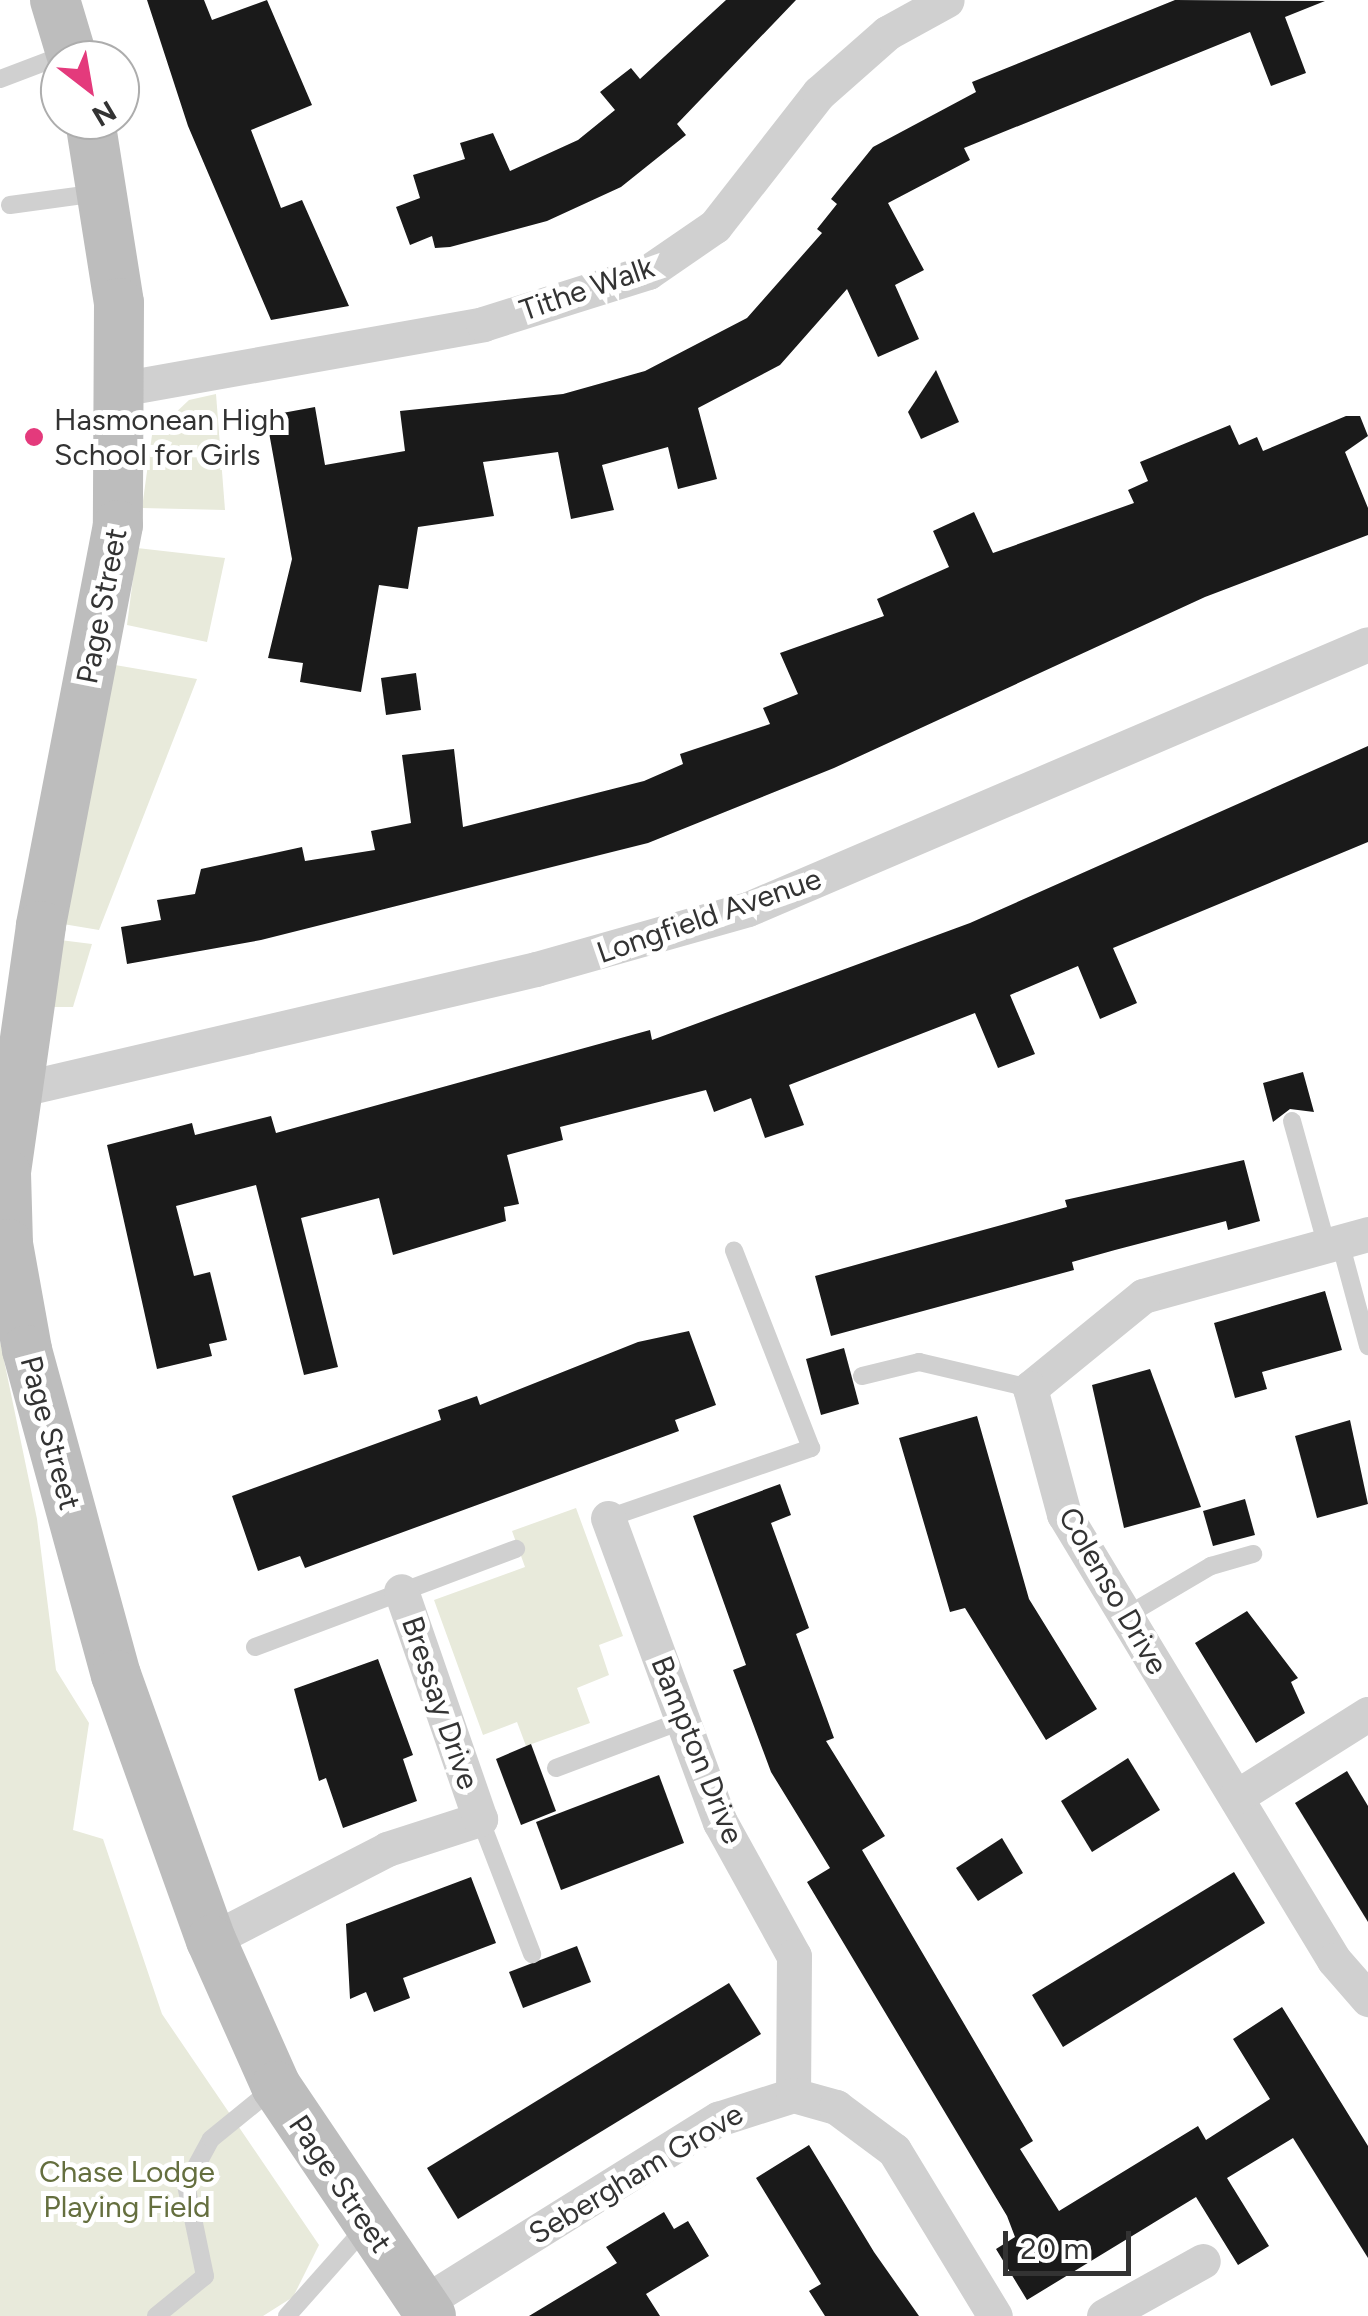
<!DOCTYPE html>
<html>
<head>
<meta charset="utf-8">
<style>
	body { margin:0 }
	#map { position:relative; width:1368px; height:2316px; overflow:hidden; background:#fff; font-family:Figtree,sans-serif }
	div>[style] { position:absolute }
	.green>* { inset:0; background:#e8eadb }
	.building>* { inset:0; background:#1a1a1a }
	.lane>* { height:18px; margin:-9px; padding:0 9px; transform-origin:9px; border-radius:9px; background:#d0d0d0 }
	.street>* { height:35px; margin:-17.5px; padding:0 17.5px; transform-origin:17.5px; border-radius:17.5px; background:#d0d0d0 }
	.secondary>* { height:50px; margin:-25px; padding:0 25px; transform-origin:25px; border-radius:25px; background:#bdbdbd }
	.dots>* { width:28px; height:28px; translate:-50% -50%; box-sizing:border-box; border:5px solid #fff; border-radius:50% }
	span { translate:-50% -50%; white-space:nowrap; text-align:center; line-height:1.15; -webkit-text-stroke:10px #fff; paint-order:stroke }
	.street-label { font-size:30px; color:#333 }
	.poi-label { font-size:30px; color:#333 }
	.left { translate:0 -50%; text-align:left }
	.park-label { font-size:30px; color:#656f3f }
	.north { position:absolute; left:40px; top:40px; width:100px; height:100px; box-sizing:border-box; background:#fff; border:2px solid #adadad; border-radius:50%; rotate:149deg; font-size:28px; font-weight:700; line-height:40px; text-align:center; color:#333 }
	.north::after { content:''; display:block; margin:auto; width:35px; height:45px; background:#e43a7c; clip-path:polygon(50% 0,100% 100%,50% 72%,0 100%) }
	.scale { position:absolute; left:1003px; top:2231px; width:128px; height:45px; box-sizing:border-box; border:5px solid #333; border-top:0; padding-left:12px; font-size:30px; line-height:35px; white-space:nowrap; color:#333; -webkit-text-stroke:8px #fff; paint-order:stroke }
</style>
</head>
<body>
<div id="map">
	<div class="green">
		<i style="clip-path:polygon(216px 394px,225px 510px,142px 508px,152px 435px,189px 400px)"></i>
		<i style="clip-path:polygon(137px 548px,225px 558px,207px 642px,127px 625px)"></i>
		<i style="clip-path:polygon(115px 665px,197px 679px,99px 930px,63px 924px)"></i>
		<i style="clip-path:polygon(60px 940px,92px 944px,73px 1007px,54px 1007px)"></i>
		<i style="clip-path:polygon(0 1341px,37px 1519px,56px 1670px,89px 1723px,73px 1830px,103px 1839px,162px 2014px,319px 2245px,293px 2297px,263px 2316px,0 2316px)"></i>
		<i style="clip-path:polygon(576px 1508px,623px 1636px,599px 1645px,609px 1675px,577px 1688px,590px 1723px,526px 1746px,517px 1722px,483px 1735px,434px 1600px,525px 1567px,512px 1531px)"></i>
	</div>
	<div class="building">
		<i style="clip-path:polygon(147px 0,204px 0,212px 20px,267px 0,312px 105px,251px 130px,281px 208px,302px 200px,349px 306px,271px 320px,188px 126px)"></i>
		<i style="clip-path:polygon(726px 0,796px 0,677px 124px,686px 135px,621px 187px,547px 221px,450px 247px,435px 248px,432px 236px,410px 245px,396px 207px,420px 198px,413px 175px,465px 159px,460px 143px,493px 133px,510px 171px,578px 140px,615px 110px,600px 92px,631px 68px,640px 79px)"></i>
		<i style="clip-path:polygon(1175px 0,1325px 1px,1285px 17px,1306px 73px,1271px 86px,1250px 32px,964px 148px,970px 160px,888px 203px,924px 270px,895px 285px,919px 339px,878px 357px,847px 289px,780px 365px,698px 408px,717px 479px,678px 489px,668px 447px,602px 465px,614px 510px,571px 519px,558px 452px,483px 462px,494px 516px,418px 527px,408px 589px,379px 585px,361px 692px,300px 682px,303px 663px,268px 658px,292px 559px,266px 416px,315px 407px,325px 465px,405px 451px,400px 411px,563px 394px,645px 371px,747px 318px,822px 233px,817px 229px,837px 204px,831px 199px,873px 147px,976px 92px,972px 82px)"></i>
		<i style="clip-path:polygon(936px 370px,959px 422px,921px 439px,908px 412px)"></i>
		<i style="clip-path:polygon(1346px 416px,1360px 416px,1368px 436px,1345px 452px,1368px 508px,1368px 535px,1205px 597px,834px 768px,648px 843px,261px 940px,127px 964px,121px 927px,161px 920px,157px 900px,195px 894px,201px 869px,302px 847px,305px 861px,375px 850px,371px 831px,411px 823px,402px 755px,454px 749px,463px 827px,644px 781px,683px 764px,680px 754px,770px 724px,763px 708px,798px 694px,780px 653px,884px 616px,877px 599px,949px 567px,933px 531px,974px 512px,993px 553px,1134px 503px,1128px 490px,1148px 481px,1140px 462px,1230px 425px,1239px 445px,1257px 437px,1263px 451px)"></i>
		<i style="clip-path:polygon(416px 673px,421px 710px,386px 715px,381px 678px)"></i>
		<i style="clip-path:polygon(1368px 746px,1368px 842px,1113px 948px,1137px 1003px,1100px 1019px,1078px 966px,1010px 995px,1035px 1054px,998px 1068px,975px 1013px,789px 1085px,804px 1125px,765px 1138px,751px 1098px,714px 1112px,706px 1090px,560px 1127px,563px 1140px,507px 1155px,519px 1204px,504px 1207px,506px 1221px,393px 1255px,379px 1198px,301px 1218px,338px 1367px,304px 1375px,256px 1185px,176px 1206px,194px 1276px,210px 1272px,227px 1340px,209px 1344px,212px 1356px,157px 1369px,107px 1145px,192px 1123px,195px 1135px,271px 1116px,276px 1133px,650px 1030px,652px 1040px,970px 923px)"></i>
		<i style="clip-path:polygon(1303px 1072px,1314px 1112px,1290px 1109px,1273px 1122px,1263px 1083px)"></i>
		<i style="clip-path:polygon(1244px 1160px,1260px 1221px,1228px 1230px,1226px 1221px,1115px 1250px,1072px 1262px,1074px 1270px,831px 1336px,815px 1276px,1067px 1207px,1065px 1200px)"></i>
		<i style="clip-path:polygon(1325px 1291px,1342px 1350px,1262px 1372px,1267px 1389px,1235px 1398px,1214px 1323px)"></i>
		<i style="clip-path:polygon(689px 1331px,716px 1405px,675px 1420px,679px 1431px,305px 1568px,300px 1556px,258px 1571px,232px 1496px,441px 1420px,438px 1410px,477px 1396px,480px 1405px,638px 1342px)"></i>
		<i style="clip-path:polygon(844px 1348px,859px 1404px,821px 1415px,806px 1359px)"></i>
		<i style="clip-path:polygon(1150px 1369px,1201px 1507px,1124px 1528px,1092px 1385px)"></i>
		<i style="clip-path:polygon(977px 1416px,1029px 1599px,1097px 1709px,1046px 1740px,965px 1608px,950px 1612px,899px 1438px)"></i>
		<i style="clip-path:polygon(1350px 1420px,1368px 1504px,1317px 1518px,1295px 1436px)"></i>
		<i style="clip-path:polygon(780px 1484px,791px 1515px,771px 1523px,809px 1628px,796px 1634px,834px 1738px,826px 1741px,885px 1836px,862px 1850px,1033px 2141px,1020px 2149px,1059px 2211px,1198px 2126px,1206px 2140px,1270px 2099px,1233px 2039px,1282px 2007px,1368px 2146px,1368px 2258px,1293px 2138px,1227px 2178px,1269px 2246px,1238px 2265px,1196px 2197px,1027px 2300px,996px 2249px,1015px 2237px,1007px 2216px,807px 1882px,830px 1868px,771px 1772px,733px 1670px,746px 1665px,693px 1516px)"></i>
		<i style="clip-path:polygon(1245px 1499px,1255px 1535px,1213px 1546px,1203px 1511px)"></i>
		<i style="clip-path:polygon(1247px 1611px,1298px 1678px,1291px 1682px,1305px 1713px,1256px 1743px,1195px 1643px)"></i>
		<i style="clip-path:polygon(378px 1659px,413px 1755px,403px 1759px,417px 1801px,343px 1828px,326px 1778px,319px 1781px,294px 1689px)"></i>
		<i style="clip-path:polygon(531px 1744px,556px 1811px,521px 1825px,496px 1759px)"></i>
		<i style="clip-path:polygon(1128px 1758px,1160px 1810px,1092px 1852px,1061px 1801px)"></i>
		<i style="clip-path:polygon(1347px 1771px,1368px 1806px,1368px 1922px,1295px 1803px)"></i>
		<i style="clip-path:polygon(659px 1775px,684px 1843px,561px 1890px,536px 1822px)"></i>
		<i style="clip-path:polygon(1002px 1838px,1023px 1873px,978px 1901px,956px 1868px)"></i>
		<i style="clip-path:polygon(1234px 1872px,1265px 1923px,1063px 2047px,1032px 1995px)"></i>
		<i style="clip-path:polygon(471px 1877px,496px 1943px,403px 1978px,410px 1998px,374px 2012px,366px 1992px,350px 1999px,346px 1924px)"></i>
		<i style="clip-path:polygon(577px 1946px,591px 1982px,523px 2008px,509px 1972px)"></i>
		<i style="clip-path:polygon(729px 1983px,761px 2034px,458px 2219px,427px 2168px)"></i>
		<i style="clip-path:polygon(809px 2145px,874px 2252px,919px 2316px,825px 2316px,809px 2291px,821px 2284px,756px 2178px)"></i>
		<i style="clip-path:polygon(664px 2212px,674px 2229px,688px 2221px,709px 2256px,646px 2294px,660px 2316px,529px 2316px,617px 2263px,606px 2247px)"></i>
	</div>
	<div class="lane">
		<i style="left:0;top:79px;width:71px;rotate:-20.7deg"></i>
		<i style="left:10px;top:205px;width:90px;rotate:-7.7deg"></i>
		<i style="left:1292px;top:1121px;width:130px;rotate:74.4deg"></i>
		<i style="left:1340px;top:1242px;width:108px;rotate:74.9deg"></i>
		<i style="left:862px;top:1376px;width:59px;rotate:-13.8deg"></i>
		<i style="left:919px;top:1362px;width:114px;rotate:13.2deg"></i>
		<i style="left:608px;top:1518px;width:215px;rotate:-19deg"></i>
		<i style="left:811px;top:1448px;width:212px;rotate:-111.3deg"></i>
		<i style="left:1126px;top:1616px;width:99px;rotate:-30.5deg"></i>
		<i style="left:1211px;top:1566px;width:44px;rotate:-15.9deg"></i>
		<i style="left:255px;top:1647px;width:279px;rotate:-20.6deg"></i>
		<i style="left:556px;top:1768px;width:134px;rotate:-20.6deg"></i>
		<i style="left:480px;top:1819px;width:145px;rotate:68.9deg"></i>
		<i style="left:156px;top:2316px;width:63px;rotate:-39.2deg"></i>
		<i style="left:205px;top:2276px;width:93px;rotate:-101.8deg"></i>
		<i style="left:186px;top:2185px;width:52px;rotate:-61.5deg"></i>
		<i style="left:211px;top:2139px;width:82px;rotate:-39.1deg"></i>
		<i style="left:287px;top:2316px;width:119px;rotate:-48.4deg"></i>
	</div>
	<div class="street">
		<i style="left:125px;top:388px;width:364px;rotate:-10.1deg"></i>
		<i style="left:483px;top:324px;width:173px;rotate:-17.5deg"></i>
		<i style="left:648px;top:272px;width:81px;rotate:-34.5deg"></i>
		<i style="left:715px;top:226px;width:169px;rotate:-52deg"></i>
		<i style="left:819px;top:93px;width:91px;rotate:-41.4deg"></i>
		<i style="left:887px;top:33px;width:68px;rotate:-28.8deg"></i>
		<i style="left:17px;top:1090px;width:533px;rotate:-13.12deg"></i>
		<i style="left:536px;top:969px;width:220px;rotate:-15.8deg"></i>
		<i style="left:748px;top:909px;width:674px;rotate:-23.14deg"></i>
		<i style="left:1368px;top:1234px;width:233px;rotate:164.6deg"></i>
		<i style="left:1143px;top:1296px;width:146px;rotate:140.8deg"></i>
		<i style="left:1030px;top:1388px;width:131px;rotate:74.9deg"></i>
		<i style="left:1064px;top:1514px;width:521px;rotate:58.81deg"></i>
		<i style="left:1334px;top:1960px;width:52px;rotate:48.9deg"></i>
		<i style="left:608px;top:1518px;width:324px;rotate:69.8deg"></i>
		<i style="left:720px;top:1822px;width:153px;rotate:61.1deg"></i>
		<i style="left:794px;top:1956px;width:139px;rotate:90.4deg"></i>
		<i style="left:1236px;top:1797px;width:156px;rotate:-32.2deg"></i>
		<i style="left:211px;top:1940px;width:198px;rotate:-27.3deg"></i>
		<i style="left:387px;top:1849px;width:98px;rotate:-17.9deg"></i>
		<i style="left:480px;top:1819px;width:241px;rotate:-109.1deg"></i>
		<i style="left:423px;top:2303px;width:348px;rotate:-32deg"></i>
		<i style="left:718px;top:2119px;width:79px;rotate:-17.7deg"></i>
		<i style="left:793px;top:2095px;width:45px;rotate:15.6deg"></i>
		<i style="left:836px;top:2107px;width:72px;rotate:36.6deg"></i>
		<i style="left:894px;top:2150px;width:194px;rotate:58.7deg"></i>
		<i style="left:1104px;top:2316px;width:113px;rotate:-29.1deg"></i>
	</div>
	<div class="secondary">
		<i style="left:55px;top:0;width:63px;rotate:73.3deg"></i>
		<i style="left:90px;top:120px;width:185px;rotate:81deg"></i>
		<i style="left:119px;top:303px;width:222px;rotate:90.3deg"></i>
		<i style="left:118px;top:525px;width:408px;rotate:100.9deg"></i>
		<i style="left:41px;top:926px;width:249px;rotate:98.1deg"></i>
		<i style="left:6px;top:1173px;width:71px;rotate:88.4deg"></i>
		<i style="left:8px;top:1244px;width:108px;rotate:79.8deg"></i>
		<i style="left:27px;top:1350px;width:337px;rotate:74.7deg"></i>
		<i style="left:116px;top:1675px;width:282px;rotate:70.3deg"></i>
		<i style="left:211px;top:1940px;width:160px;rotate:66deg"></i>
		<i style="left:276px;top:2086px;width:277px;rotate:56deg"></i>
	</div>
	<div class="dots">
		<i style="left:34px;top:437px;background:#e43a7c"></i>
	</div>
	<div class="street-label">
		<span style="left:587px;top:289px;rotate:-19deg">Tithe Walk</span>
		<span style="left:102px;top:606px;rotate:-79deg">Page Street</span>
		<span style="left:709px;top:916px;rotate:-19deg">Longfield Avenue</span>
		<span style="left:50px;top:1433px;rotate:75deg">Page Street</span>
		<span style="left:1113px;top:1591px;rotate:60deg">Colenso Drive</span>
		<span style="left:440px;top:1703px;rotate:71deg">Bressay Drive</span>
		<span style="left:697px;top:1750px;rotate:68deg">Bampton Drive</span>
		<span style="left:636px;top:2174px;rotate:-31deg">Sebergham Grove</span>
		<span style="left:340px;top:2184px;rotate:56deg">Page Street</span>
	</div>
	<div class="poi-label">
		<span class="left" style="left:54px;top:437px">Hasmonean High<br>School for Girls</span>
	</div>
	<div class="park-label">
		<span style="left:127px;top:2189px">Chase Lodge<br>Playing Field</span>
	</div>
	<div class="north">N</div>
	<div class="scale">20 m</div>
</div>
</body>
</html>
